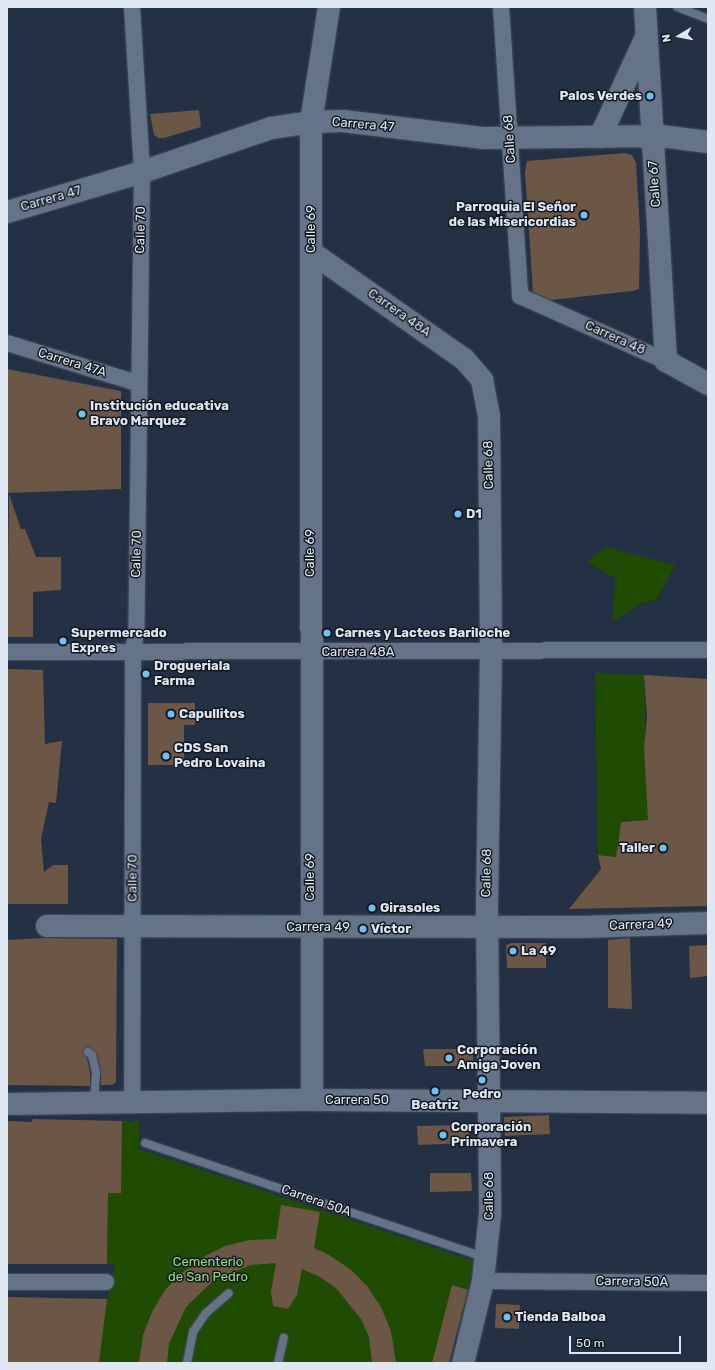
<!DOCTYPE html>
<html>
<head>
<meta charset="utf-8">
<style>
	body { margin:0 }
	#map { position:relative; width:715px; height:1370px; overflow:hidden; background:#243043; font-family:Rubik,sans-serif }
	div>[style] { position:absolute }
	.green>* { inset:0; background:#1f4b02 }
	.building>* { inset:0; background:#6c5646 }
	.roads { filter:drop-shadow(0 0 1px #444e5e) drop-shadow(0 0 1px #444e5e) }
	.lane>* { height:8px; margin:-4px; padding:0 4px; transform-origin:4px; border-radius:4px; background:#657389 }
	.street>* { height:16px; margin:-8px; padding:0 8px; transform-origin:8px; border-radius:8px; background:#657389 }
	.secondary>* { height:22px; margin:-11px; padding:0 11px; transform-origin:11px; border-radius:11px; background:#657389 }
	.dots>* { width:11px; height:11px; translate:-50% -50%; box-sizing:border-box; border:2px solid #121820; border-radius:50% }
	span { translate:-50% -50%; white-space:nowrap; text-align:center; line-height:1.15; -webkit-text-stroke:3px #121820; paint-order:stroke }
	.poi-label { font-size:13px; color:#dfe7f3; font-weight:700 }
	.right { translate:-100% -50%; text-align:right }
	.left { translate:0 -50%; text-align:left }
	.street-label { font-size:13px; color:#dfe7f3 }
	.park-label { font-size:13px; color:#97de78 }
	.frame { position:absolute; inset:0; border:8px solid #dfe7f3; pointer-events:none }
	.north { position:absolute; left:659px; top:16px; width:40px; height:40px; -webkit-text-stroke:3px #121820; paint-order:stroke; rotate:260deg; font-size:11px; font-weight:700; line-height:16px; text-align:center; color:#dfe7f3 }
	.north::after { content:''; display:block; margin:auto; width:14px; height:18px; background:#dfe7f3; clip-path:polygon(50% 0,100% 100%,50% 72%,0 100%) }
	.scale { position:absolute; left:569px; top:1336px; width:112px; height:18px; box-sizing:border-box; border:2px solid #dfe7f3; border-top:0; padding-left:5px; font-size:12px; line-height:14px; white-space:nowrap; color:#dfe7f3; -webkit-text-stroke:3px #121820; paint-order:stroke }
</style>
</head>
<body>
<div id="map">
	<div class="green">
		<i style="clip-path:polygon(606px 547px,675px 565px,656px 600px,639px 604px,613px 622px,615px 578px,586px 562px)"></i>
		<i style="clip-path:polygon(595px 673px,644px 675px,648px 820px,621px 822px,616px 857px,598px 855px)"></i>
		<i style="clip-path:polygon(122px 1121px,139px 1121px,139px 1149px,471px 1260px,474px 1265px,449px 1363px,98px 1363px,107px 1299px,115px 1265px,107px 1264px,108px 1193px,121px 1192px)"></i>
	</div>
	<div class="building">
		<i style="clip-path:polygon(199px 110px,201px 127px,164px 138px,158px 138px,154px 135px,150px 114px)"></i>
		<i style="clip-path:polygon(625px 153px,632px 155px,636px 163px,640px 231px,639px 289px,632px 291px,551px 300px,533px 292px,525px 172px,527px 161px)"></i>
		<i style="clip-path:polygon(7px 369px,121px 391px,121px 489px,7px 493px)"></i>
		<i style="clip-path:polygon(9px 494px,21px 529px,25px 529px,36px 557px,61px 557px,61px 590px,33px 592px,33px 637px,7px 637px)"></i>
		<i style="clip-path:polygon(7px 669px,43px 670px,45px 744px,62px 741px,56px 803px,49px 802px,41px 839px,44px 872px,53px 865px,68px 865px,68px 904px,7px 904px)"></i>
		<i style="clip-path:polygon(644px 675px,708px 679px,708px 906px,569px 909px,601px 869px,598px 855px,616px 857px,621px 822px,648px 820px,644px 748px,647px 717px)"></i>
		<i style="clip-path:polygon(148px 703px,195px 703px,195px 725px,184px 725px,184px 765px,148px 765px)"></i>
		<i style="clip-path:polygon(43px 938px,117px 939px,116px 1082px,112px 1085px,101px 1085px,101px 1072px,97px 1054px,88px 1047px,83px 1052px,87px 1058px,90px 1073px,90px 1086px,7px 1085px,7px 940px)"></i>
		<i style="clip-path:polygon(630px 938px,632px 1009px,608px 1008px,608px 940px)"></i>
		<i style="clip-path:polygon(511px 943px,546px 943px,546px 968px,507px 968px,506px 945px)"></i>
		<i style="clip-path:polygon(708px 945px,708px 976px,690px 978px,689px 946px)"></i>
		<i style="clip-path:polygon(423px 1049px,472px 1049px,474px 1066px,425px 1066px)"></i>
		<i style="clip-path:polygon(549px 1115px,550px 1134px,505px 1136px,504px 1117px)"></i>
		<i style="clip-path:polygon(33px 1119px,122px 1121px,121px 1193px,108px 1193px,107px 1264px,7px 1264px,7px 1121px,32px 1122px)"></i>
		<i style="clip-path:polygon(468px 1125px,469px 1143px,418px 1145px,417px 1126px)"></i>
		<i style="clip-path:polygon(430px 1173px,471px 1173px,472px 1191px,430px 1192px)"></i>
		<i style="clip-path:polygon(281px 1205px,320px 1212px,314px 1248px,329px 1255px,350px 1269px,367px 1286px,381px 1307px,391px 1331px,396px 1363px,372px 1363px,369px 1337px,361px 1319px,336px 1288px,320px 1277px,302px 1269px,297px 1295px,288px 1309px,273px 1306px,271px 1292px,276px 1263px,251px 1265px,214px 1280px,186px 1307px,169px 1344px,167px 1363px,139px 1363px,143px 1335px,152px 1312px,165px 1290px,183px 1272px,203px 1257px,225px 1246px,250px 1240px,276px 1239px)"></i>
		<i style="clip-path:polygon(452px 1285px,468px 1290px,449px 1363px,432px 1363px)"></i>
		<i style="clip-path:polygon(7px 1297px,107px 1299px,99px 1363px,7px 1363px)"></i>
		<i style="clip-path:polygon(496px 1304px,520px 1305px,519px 1329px,495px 1328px)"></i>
	</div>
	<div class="roads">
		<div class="lane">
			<i style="left:677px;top:7px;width:33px;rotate:21deg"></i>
			<i style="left:88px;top:1052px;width:5px;rotate:37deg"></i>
			<i style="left:92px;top:1055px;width:18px;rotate:77deg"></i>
			<i style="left:96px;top:1073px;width:29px;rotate:94deg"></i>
			<i style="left:145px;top:1143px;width:358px;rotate:18.6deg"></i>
			<i style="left:187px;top:1363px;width:32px;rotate:-79deg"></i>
			<i style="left:193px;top:1332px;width:23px;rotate:-56deg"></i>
			<i style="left:206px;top:1313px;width:30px;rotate:-41deg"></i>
			<i style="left:278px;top:1363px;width:26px;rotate:-77deg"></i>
		</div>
		<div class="street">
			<i style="left:132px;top:7px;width:165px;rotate:86.5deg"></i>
			<i style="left:142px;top:172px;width:459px;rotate:90.7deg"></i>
			<i style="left:136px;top:631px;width:21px;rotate:98deg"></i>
			<i style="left:133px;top:652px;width:449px;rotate:90.1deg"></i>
			<i style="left:501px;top:7px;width:290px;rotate:86.2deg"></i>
			<i style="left:520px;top:296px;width:160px;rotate:24deg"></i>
			<i style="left:7px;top:343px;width:136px;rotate:17.1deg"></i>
			<i style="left:7px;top:652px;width:701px;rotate:-0.16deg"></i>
			<i style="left:483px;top:1281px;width:225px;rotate:0.5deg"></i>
			<i style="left:7px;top:1282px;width:99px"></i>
		</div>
		<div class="secondary">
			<i style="left:645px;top:7px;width:355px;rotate:86.6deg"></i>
			<i style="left:666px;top:361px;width:48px;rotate:28.7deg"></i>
			<i style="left:600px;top:137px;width:108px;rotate:-65.3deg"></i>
			<i style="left:7px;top:212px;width:141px;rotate:-16.5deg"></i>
			<i style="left:142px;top:172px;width:136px;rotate:-18.8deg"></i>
			<i style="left:271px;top:128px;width:40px;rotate:-8.5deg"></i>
			<i style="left:311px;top:122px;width:32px;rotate:-2deg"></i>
			<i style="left:343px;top:121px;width:142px;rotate:6.9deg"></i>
			<i style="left:484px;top:138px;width:177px;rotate:-0.6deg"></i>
			<i style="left:661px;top:136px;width:47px;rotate:7.3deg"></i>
			<i style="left:311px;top:252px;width:187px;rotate:35deg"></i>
			<i style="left:464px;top:359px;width:28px;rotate:49deg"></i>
			<i style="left:482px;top:380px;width:37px;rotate:79deg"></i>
			<i style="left:489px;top:416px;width:235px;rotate:89.5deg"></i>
			<i style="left:491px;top:651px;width:260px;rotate:90.9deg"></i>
			<i style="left:487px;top:911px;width:303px;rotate:89.4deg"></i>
			<i style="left:490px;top:1214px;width:67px;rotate:96deg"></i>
			<i style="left:483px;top:1281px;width:84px;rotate:103.7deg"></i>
			<i style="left:47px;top:926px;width:535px;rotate:0.11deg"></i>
			<i style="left:582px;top:927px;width:126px;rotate:-1.8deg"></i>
			<i style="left:312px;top:1100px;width:978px;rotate:-90.06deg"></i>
			<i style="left:311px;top:122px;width:116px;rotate:-81.1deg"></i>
			<i style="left:7px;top:1104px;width:305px;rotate:-0.8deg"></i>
			<i style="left:312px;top:1100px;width:396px;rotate:0.4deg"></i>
		</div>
	</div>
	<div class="dots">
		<i style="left:650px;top:96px;background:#6ec2f3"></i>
		<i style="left:584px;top:215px;background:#6ec2f3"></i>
		<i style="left:82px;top:414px;background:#6ec2f3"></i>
		<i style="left:458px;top:514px;background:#6ec2f3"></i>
		<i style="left:327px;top:633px;background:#6ec2f3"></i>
		<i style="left:63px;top:641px;background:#6ec2f3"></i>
		<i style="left:146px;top:674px;background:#6ec2f3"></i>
		<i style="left:171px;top:714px;background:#6ec2f3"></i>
		<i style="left:166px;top:756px;background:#6ec2f3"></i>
		<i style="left:663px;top:848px;background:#6ec2f3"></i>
		<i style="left:372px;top:908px;background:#6ec2f3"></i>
		<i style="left:363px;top:929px;background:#6ec2f3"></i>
		<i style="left:513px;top:951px;background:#6ec2f3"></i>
		<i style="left:449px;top:1058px;background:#6ec2f3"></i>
		<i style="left:482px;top:1080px;background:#6ec2f3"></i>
		<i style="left:435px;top:1091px;background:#6ec2f3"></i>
		<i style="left:443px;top:1135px;background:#6ec2f3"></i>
		<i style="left:507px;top:1317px;background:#6ec2f3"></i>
	</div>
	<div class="poi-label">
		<span class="right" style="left:642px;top:96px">Palos Verdes</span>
		<span class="right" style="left:576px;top:215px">Parroquia El Señor<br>de las Misericordias</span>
		<span class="left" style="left:90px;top:414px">Institución educativa<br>Bravo Marquez</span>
		<span class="left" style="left:466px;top:514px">D1</span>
		<span class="left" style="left:335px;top:633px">Carnes y Lacteos Bariloche</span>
		<span class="left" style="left:71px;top:641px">Supermercado<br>Expres</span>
		<span class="left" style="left:154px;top:674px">Drogueriala<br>Farma</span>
		<span class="left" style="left:179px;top:714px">Capullitos</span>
		<span class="left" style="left:174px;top:756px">CDS San<br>Pedro Lovaina</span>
		<span class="right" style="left:655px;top:848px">Taller</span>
		<span class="left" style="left:380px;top:908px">Girasoles</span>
		<span class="left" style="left:371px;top:929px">Víctor</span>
		<span class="left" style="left:521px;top:951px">La 49</span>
		<span class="left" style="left:457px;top:1058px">Corporación<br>Amiga Joven</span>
		<span style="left:482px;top:1094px">Pedro</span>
		<span style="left:435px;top:1105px">Beatriz</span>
		<span class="left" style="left:451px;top:1135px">Corporación<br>Primavera</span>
		<span class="left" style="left:515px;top:1317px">Tienda Balboa</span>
	</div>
	<div class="street-label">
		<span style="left:363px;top:125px;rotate:5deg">Carrera 47</span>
		<span style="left:510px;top:139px;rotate:-94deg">Calle 68</span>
		<span style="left:655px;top:184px;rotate:-94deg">Calle 67</span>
		<span style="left:51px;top:199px;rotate:-16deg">Carrera 47</span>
		<span style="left:311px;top:229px;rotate:-90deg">Calle 69</span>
		<span style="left:141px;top:230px;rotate:-89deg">Calle 70</span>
		<span style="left:399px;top:313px;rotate:35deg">Carrera 48A</span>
		<span style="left:615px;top:338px;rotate:24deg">Carrera 48</span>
		<span style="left:72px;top:363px;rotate:17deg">Carrera 47A</span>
		<span style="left:489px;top:465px;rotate:-91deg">Calle 68</span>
		<span style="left:310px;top:553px;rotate:-90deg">Calle 69</span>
		<span style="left:137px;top:554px;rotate:-89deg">Calle 70</span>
		<span style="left:358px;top:652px">Carrera 48A</span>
		<span style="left:487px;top:873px;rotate:-89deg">Calle 68</span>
		<span style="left:310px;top:877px;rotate:-90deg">Calle 69</span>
		<span style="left:133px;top:878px;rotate:-90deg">Calle 70</span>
		<span style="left:641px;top:925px;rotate:-2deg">Carrera 49</span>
		<span style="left:318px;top:927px">Carrera 49</span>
		<span style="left:357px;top:1100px">Carrera 50</span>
		<span style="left:489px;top:1196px;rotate:-90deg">Calle 68</span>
		<span style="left:316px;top:1201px;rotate:19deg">Carrera 50A</span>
		<span style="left:632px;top:1282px;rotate:1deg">Carrera 50A</span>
	</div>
	<div class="park-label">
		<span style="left:208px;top:1270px">Cementerio<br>de San Pedro</span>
	</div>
	<div class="frame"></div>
	<div class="north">N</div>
	<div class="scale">50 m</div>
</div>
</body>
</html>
